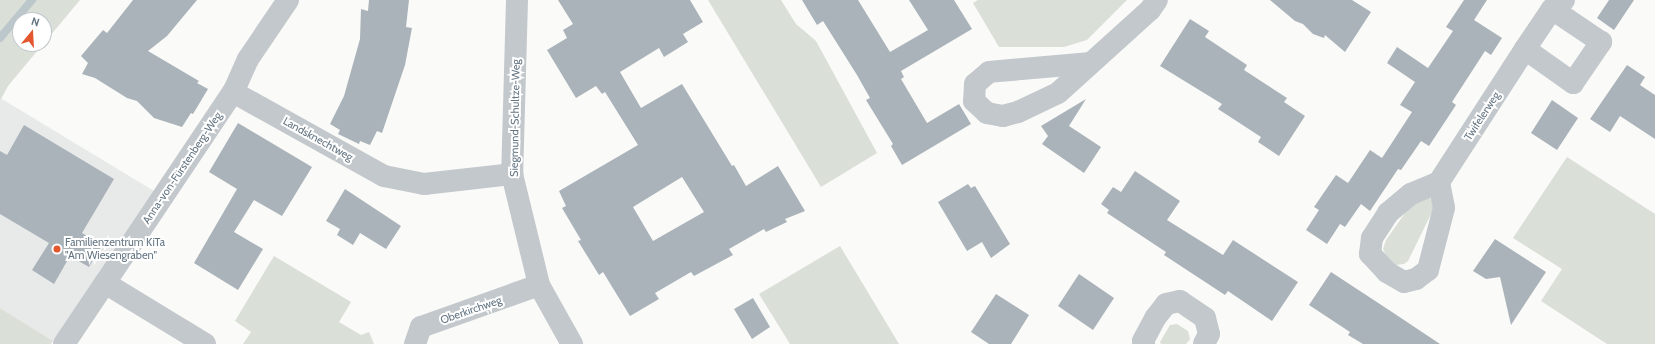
<!DOCTYPE html>
<html>
<head>
<meta charset="utf-8">
<style>
	body { margin:0 }
	#map { position:relative; width:1655px; height:344px; overflow:hidden; background:#fafaf8; font-family:Cabin,sans-serif }
	div>[style] { position:absolute }
	.built>* { inset:0; background:#e8e9e9 }
	.green>* { inset:0; background:#dadfd7 }
	.stream>* { height:8px; margin:-4px; padding:0 4px; transform-origin:4px; border-radius:4px; background:#bbc7cb }
	.building>* { inset:0; background:#aab3b9 }
	.minor>* { height:22px; margin:-11px; padding:0 11px; transform-origin:11px; border-radius:11px; background:#c3c8cc }
	.dots>* { width:11px; height:11px; translate:-50% -50%; box-sizing:border-box; border:2px solid #fff; border-radius:50% }
	span { translate:-50% -50%; white-space:nowrap; text-align:center; line-height:1.15; -webkit-text-stroke:4px #fff; paint-order:stroke }
	.street-label { font-size:11px; color:#657683 }
	.poi-label { font-size:11px; color:#657683 }
	.left { translate:0 -50%; text-align:left }
	.north { position:absolute; left:12px; top:12px; width:40px; height:40px; box-sizing:border-box; background:#fff; border:1px solid #c1c8cd; border-radius:50%; rotate:18deg; font-size:11px; font-weight:700; line-height:16px; text-align:center; color:#657683 }
	.north::after { content:''; display:block; margin:auto; width:14px; height:18px; background:#e4572e; clip-path:polygon(50% 0,100% 100%,50% 72%,0 100%) }
</style>
</head>
<body>
<div id="map">
	<div class="built">
		<i style="clip-path:polygon(2px 99px,154px 191px,53px 341px,0 308px,0 101px)"></i>
	</div>
	<div class="green">
		<i style="clip-path:polygon(0 0,80px 0,44px 43px,44px 20px,20px 20px,20px 44px,43px 44px,8px 86px,0 101px)"></i>
		<i style="clip-path:polygon(708px 0,781px 0,796px 24px,816px 41px,877px 153px,821px 187px)"></i>
		<i style="clip-path:polygon(978px 0,1127px 0,1087px 40px,1064px 47px,999px 47px,973px 3px)"></i>
		<i style="clip-path:polygon(1567px 157px,1655px 214px,1655px 344px,1607px 344px,1541px 301px,1562px 269px,1513px 238px)"></i>
		<i style="clip-path:polygon(1423px 196px,1430px 198px,1435px 203px,1433px 210px,1408px 261px,1404px 264px,1395px 265px,1388px 260px,1383px 249px,1386px 240px,1412px 203px)"></i>
		<i style="clip-path:polygon(840px 246px,899px 344px,790px 344px,759px 294px)"></i>
		<i style="clip-path:polygon(274px 256px,351px 302px,339px 322px,361px 335px,369px 332px,374px 344px,243px 344px,251px 332px,235px 321px)"></i>
		<i style="clip-path:polygon(0 308px,53px 341px,51px 344px,0 344px)"></i>
		<i style="clip-path:polygon(1177px 324px,1188px 331px,1190px 339px,1186px 344px,1161px 344px,1160px 342px,1170px 325px)"></i>
	</div>
	<div class="stream">
		<i style="left:0;top:38px;width:50px;rotate:-49.9deg"></i>
	</div>
	<div class="building">
		<i style="clip-path:polygon(133px 0,197px 0,167px 36px,148px 51px,199px 81px,197px 83px,208px 89px,193px 114px,191px 113px,182px 127px,154px 118px,137px 101px,127px 98px,95px 78px,82px 74px,88px 63px,81px 56px,103px 30px,107px 33px)"></i>
		<i style="clip-path:polygon(369px 0,409px 0,406px 27px,412px 28px,405px 65px,382px 133px,377px 131px,370px 145px,360px 141px,359px 144px,338px 134px,340px 130px,330px 124px,344px 96px,360px 39px,361px 9px,368px 11px)"></i>
		<i style="clip-path:polygon(evenodd,558px 0,690px 0,703px 22px,683px 34px,688px 42px,664px 57px,659px 48px,620px 72px,641px 108px,682px 84px,732px 166px,734px 165px,746px 186px,778px 166px,805px 211px,785px 219px,787px 222px,766px 232px,764px 229px,729px 249px,733px 255px,694px 276px,691px 272px,655px 293px,659px 299px,630px 316px,603px 272px,599px 275px,578px 241px,581px 240px,562px 208px,566px 206px,559px 191px,638px 145px,605px 92px,602px 94px,596px 86px,576px 98px,547px 50px,567px 38px,563px 30px,573px 24px,558px 0,682px 177px,704px 212px,653px 241px,633px 207px,682px 177px)"></i>
		<i style="clip-path:polygon(802px 0,858px 0,890px 52px,928px 30px,909px 0,954px 0,972px 29px,901px 71px,904px 77px,901px 79px,927px 123px,959px 104px,971px 124px,902px 165px,891px 146px,893px 144px,866px 100px,870px 98px,857px 75px,823px 21px,817px 25px)"></i>
		<i style="clip-path:polygon(1270px 0,1352px 0,1371px 12px,1345px 52px,1325px 35px,1324px 38px,1313px 34px,1303px 24px,1295px 21px)"></i>
		<i style="clip-path:polygon(1464px 0,1487px 0,1474px 20px,1502px 38px,1491px 55px,1485px 51px,1452px 102px,1456px 105px,1429px 146px,1421px 141px,1401px 170px,1398px 169px,1370px 211px,1361px 204px,1345px 227px,1340px 224px,1327px 244px,1306px 230px,1319px 210px,1314px 207px,1336px 175px,1348px 183px,1370px 150px,1382px 158px,1412px 112px,1400px 105px,1415px 82px,1387px 63px,1397px 47px,1428px 68px,1453px 31px,1446px 27px)"></i>
		<i style="clip-path:polygon(1609px 0,1634px 0,1614px 30px,1597px 18px)"></i>
		<i style="clip-path:polygon(1190px 19px,1209px 31px,1205px 37px,1247px 65px,1244px 70px,1287px 98px,1284px 102px,1305px 116px,1279px 156px,1258px 142px,1261px 137px,1218px 109px,1222px 104px,1160px 66px)"></i>
		<i style="clip-path:polygon(1627px 65px,1645px 77px,1640px 85px,1655px 95px,1655px 139px,1620px 116px,1610px 132px,1590px 119px)"></i>
		<i style="clip-path:polygon(1086px 99px,1069px 126px,1101px 147px,1084px 173px,1042px 144px,1048px 136px,1041px 126px)"></i>
		<i style="clip-path:polygon(1552px 100px,1578px 118px,1557px 150px,1531px 133px)"></i>
		<i style="clip-path:polygon(238px 123px,312px 167px,282px 216px,254px 200px,234px 232px,263px 249px,238px 290px,194px 263px,237px 189px,209px 172px)"></i>
		<i style="clip-path:polygon(24px 125px,114px 179px,82px 233px,102px 245px,89px 267px,70px 256px,54px 284px,32px 270px,49px 243px,0 214px,0 151px,7px 155px)"></i>
		<i style="clip-path:polygon(1135px 171px,1180px 201px,1167px 220px,1223px 255px,1233px 240px,1298px 282px,1272px 321px,1228px 291px,1225px 295px,1164px 255px,1166px 252px,1107px 213px,1109px 210px,1101px 204px,1113px 187px,1121px 192px)"></i>
		<i style="clip-path:polygon(968px 184px,971px 188px,975px 186px,1010px 244px,991px 258px,982px 242px,967px 251px,938px 202px)"></i>
		<i style="clip-path:polygon(345px 189px,401px 226px,386px 249px,360px 233px,353px 245px,337px 235px,340px 229px,326px 221px)"></i>
		<i style="clip-path:polygon(1495px 239px,1546px 272px,1511px 325px,1500px 277px,1486px 279px,1473px 271px)"></i>
		<i style="clip-path:polygon(1331px 272px,1392px 312px,1440px 344px,1363px 344px,1348px 335px,1350px 332px,1309px 305px)"></i>
		<i style="clip-path:polygon(1079px 274px,1114px 298px,1093px 330px,1058px 306px)"></i>
		<i style="clip-path:polygon(996px 294px,1029px 315px,1011px 344px,989px 344px,971px 332px)"></i>
		<i style="clip-path:polygon(753px 298px,770px 327px,752px 339px,734px 309px)"></i>
	</div>
	<div class="minor">
		<i style="left:288px;top:0;width:71px;rotate:124.1deg"></i>
		<i style="left:248px;top:59px;width:36px;rotate:114deg"></i>
		<i style="left:233px;top:92px;width:173px;rotate:29.1deg"></i>
		<i style="left:384px;top:176px;width:41px;rotate:11.3deg"></i>
		<i style="left:424px;top:184px;width:89px;rotate:-6.5deg"></i>
		<i style="left:517px;top:0;width:174px;rotate:91.6deg"></i>
		<i style="left:512px;top:174px;width:114px;rotate:76.3deg"></i>
		<i style="left:539px;top:285px;width:68px;rotate:60.8deg"></i>
		<i style="left:1525px;top:49px;width:59px;rotate:35.3deg"></i>
		<i style="left:1573px;top:83px;width:50px;rotate:-55.7deg"></i>
		<i style="left:1601px;top:42px;width:59px;rotate:-146deg"></i>
		<i style="left:1091px;top:63px;width:102px;rotate:175deg"></i>
		<i style="left:989px;top:72px;width:18px;rotate:139deg"></i>
		<i style="left:975px;top:84px;width:17px;rotate:93deg"></i>
		<i style="left:974px;top:101px;width:18px;rotate:43deg"></i>
		<i style="left:987px;top:113px;width:16px;rotate:11deg"></i>
		<i style="left:1003px;top:116px;width:16px;rotate:-15deg"></i>
		<i style="left:1018px;top:112px;width:44px;rotate:-25.4deg"></i>
		<i style="left:1058px;top:93px;width:124px;rotate:-42.1deg"></i>
		<i style="left:1150px;top:10px;width:12px;rotate:-55deg"></i>
		<i style="left:1439px;top:182px;width:26px;rotate:79deg"></i>
		<i style="left:1444px;top:208px;width:64px;rotate:104.5deg"></i>
		<i style="left:1428px;top:270px;width:15px;rotate:143deg"></i>
		<i style="left:1416px;top:279px;width:12px;rotate:166deg"></i>
		<i style="left:1404px;top:282px;width:20px;rotate:-150deg"></i>
		<i style="left:1387px;top:272px;width:25px;rotate:-133deg"></i>
		<i style="left:1370px;top:254px;width:16px;rotate:-83deg"></i>
		<i style="left:1372px;top:238px;width:30px;rotate:-57deg"></i>
		<i style="left:1388px;top:213px;width:30px;rotate:-40deg"></i>
		<i style="left:1411px;top:194px;width:30px;rotate:-23deg"></i>
		<i style="left:1439px;top:182px;width:158px;rotate:-57.1deg"></i>
		<i style="left:1525px;top:49px;width:48px;rotate:-56deg"></i>
		<i style="left:1552px;top:9px;width:15px;rotate:-37deg"></i>
		<i style="left:64px;top:344px;width:73px;rotate:-56.1deg"></i>
		<i style="left:205px;top:344px;width:117px;rotate:-148.6deg"></i>
		<i style="left:105px;top:283px;width:230px;rotate:-56.2deg"></i>
		<i style="left:415px;top:344px;width:18px;rotate:-71deg"></i>
		<i style="left:421px;top:327px;width:125px;rotate:-19.6deg"></i>
		<i style="left:1144px;top:344px;width:3px;rotate:-108deg"></i>
		<i style="left:1143px;top:341px;width:27px;rotate:-62deg"></i>
		<i style="left:1156px;top:317px;width:16px;rotate:-52deg"></i>
		<i style="left:1166px;top:304px;width:14px;rotate:-12deg"></i>
		<i style="left:1180px;top:301px;width:30px;rotate:34deg"></i>
		<i style="left:1205px;top:318px;width:16px;rotate:76deg"></i>
		<i style="left:1209px;top:334px;width:11px;rotate:117deg"></i>
	</div>
	<div class="dots">
		<i style="left:57px;top:249px;background:#e4572e"></i>
	</div>
	<div class="street-label">
		<span style="left:1482px;top:116px;rotate:-57deg">Twifelerweg</span>
		<span style="left:515px;top:118px;rotate:-89deg">Siegmund-Schultze-Weg</span>
		<span style="left:318px;top:139px;rotate:29deg">Landsknechtweg</span>
		<span style="left:182px;top:168px;rotate:-56deg">Anna-von-Fürstenberg-Weg</span>
		<span style="left:471px;top:310px;rotate:-19deg">Oberkirchweg</span>
	</div>
	<div class="poi-label">
		<span class="left" style="left:65px;top:249px">Familienzentrum KiTa<br>"Am Wiesengraben"</span>
	</div>
	<div class="north">N</div>
</div>
</body>
</html>
